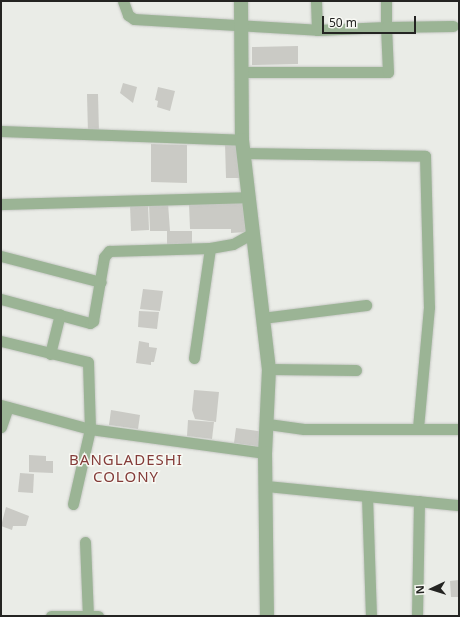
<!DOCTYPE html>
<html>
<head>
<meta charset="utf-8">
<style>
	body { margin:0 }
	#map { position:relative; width:460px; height:617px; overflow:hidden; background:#eaece7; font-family:"Noto Sans",sans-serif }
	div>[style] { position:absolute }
	.building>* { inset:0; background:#cacac5 }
	.roads { filter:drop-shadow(0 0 1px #c6c8c4) drop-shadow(0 0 1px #c6c8c4) }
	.minor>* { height:11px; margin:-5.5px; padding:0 5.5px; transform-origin:5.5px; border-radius:5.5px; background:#9bb495 }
	.tertiary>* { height:14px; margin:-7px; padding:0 7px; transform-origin:7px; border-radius:7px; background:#9bb495 }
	span { translate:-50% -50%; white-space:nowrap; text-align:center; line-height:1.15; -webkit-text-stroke:3px #f8f9f4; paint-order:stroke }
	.neighbourhood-label { font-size:15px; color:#843c39; letter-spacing:1px }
	.frame { position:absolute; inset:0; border:2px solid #242422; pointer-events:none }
	.north { position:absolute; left:412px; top:569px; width:40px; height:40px; -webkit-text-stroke:3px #f8f9f4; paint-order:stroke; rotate:266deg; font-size:11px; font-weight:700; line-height:16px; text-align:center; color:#242422 }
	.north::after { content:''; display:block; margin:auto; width:14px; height:18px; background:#242422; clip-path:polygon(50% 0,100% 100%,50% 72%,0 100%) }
	.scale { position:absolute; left:322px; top:16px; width:94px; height:18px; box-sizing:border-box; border:2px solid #242422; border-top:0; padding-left:5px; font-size:12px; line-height:14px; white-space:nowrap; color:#242422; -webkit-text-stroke:3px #f8f9f4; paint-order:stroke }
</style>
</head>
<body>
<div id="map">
	<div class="building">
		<i style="clip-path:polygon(298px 46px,298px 64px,252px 65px,252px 47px)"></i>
		<i style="clip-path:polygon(123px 83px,137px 87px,133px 103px,120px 93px)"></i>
		<i style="clip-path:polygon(158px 87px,175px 91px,170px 111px,157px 107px,158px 101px,155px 100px)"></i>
		<i style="clip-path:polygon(87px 94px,98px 94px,99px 133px,88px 134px)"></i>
		<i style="clip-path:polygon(225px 143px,241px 143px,242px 178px,226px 178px)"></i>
		<i style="clip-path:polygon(151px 144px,187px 145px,187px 183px,151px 182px)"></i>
		<i style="clip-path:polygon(244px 201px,246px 232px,231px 233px,231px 229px,190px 229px,189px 204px)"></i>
		<i style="clip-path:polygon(168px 203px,170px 231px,192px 231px,192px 246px,167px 246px,167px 231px,150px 231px,149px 204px)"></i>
		<i style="clip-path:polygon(148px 204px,149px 230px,131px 231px,130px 205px)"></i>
		<i style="clip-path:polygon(143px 289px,163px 291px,160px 311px,140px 309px)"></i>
		<i style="clip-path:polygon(139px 311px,159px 312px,157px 329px,138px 327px)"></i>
		<i style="clip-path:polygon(139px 341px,149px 343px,149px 347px,157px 348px,154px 362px,151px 362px,151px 365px,136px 363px)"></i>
		<i style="clip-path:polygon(194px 390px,219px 392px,216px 422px,195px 419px,192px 410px)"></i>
		<i style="clip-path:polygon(111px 410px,140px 415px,138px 429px,109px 425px)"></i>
		<i style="clip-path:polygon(188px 420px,214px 422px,212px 439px,187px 436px)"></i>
		<i style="clip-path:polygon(236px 428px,265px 432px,263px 447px,234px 443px)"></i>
		<i style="clip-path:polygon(29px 455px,46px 456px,46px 461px,53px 461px,53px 473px,29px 472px)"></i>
		<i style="clip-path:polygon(20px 473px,34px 474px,33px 493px,18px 492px)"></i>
		<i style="clip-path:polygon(6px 507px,29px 516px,26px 526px,13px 526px,12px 530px,1px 526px)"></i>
		<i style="clip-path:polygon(459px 580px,459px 597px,451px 597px,450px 581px)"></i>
	</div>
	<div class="roads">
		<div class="minor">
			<i style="left:123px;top:1px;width:15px;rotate:70deg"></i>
			<i style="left:128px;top:15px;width:7px;rotate:34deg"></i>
			<i style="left:134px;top:19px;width:183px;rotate:3.4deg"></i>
			<i style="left:317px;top:30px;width:69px;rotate:-2.5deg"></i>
			<i style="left:386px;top:27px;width:26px;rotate:-90deg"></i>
			<i style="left:316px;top:1px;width:29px;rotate:88deg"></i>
			<i style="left:241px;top:72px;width:147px"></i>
			<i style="left:388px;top:72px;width:45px;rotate:-92.5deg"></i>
			<i style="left:386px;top:27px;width:67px;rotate:-0.9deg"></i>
			<i style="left:1px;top:131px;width:241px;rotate:2.1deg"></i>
			<i style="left:243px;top:153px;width:182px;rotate:0.9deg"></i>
			<i style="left:425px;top:156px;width:151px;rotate:88.5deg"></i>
			<i style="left:429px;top:307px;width:122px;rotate:95.2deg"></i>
			<i style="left:1px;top:204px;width:248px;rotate:-1.6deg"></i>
			<i style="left:1px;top:256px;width:103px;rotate:14.6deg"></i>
			<i style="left:1px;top:299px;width:92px;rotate:15.1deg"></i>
			<i style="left:90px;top:323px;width:4px;rotate:-34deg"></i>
			<i style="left:93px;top:321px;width:65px;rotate:-80.2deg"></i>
			<i style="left:104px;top:257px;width:8px;rotate:-50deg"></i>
			<i style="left:109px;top:251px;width:101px;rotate:-1.7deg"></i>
			<i style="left:210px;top:248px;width:23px;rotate:-10deg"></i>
			<i style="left:233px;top:244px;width:23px;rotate:-29deg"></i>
			<i style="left:262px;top:318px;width:105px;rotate:-7.1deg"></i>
			<i style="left:1px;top:341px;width:89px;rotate:13.6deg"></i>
			<i style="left:88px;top:362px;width:67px;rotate:88.3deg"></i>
			<i style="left:90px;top:429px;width:77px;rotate:102.8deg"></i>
			<i style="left:50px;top:354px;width:41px;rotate:-76deg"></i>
			<i style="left:194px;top:358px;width:111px;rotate:-81.7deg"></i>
			<i style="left:269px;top:369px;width:87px;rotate:0.7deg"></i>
			<i style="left:1px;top:405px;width:92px;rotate:15.1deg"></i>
			<i style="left:90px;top:429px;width:177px;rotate:7.8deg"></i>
			<i style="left:268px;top:424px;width:36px;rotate:8deg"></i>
			<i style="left:304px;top:429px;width:155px"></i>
			<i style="left:1px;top:427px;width:21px;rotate:-71deg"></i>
			<i style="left:267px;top:486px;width:193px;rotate:5.7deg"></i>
			<i style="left:367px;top:496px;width:120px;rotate:88.1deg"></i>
			<i style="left:85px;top:542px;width:74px;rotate:87.7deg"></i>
			<i style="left:51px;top:616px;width:47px"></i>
			<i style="left:417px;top:616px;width:115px;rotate:-89deg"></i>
		</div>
		<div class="tertiary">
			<i style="left:241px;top:1px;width:139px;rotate:89.6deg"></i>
			<i style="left:242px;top:140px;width:231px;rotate:83.3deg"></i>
			<i style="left:269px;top:369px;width:84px;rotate:92.7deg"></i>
			<i style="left:265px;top:453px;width:163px;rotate:89.3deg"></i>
		</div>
	</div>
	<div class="neighbourhood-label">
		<span style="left:126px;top:468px">BANGLADESHI<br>COLONY</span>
	</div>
	<div class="frame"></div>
	<div class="north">N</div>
	<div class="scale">50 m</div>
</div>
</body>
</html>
